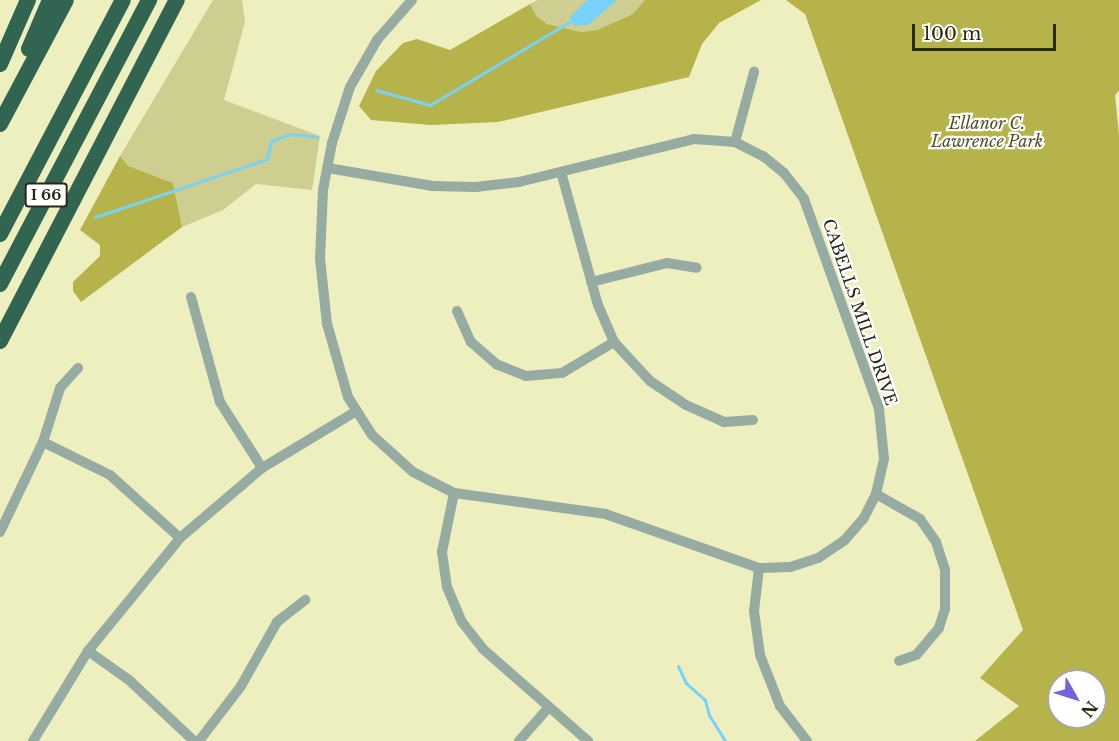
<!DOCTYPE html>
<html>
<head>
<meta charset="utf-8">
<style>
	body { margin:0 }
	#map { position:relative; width:1119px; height:741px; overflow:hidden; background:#eeefbe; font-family:"Libre Baskerville",serif }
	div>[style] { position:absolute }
	.green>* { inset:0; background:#cece91 }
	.forest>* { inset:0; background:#b5b349 }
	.water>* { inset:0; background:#78d2f9 }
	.stream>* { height:3px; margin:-1.5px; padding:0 1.5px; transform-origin:1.5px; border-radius:1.5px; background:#78d2f9 }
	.minor>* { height:10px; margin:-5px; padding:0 5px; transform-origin:5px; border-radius:5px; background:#96aca2 }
	.highway>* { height:16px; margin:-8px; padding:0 8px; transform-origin:8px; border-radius:8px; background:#326452 }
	span { translate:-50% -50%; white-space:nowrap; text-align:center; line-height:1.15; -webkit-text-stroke:4.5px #fff; paint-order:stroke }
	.shield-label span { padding:2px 4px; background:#fff; border:2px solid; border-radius:4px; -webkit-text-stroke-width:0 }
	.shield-label { font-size:15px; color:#282816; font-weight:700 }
	.park-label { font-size:16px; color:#504f24; font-style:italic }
	.street-label { font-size:16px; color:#282816 }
	.north { position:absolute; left:1047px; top:669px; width:60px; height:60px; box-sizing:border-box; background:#fff; border:2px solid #a9a9a2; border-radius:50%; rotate:129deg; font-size:16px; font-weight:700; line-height:24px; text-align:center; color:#282816 }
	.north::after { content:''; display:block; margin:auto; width:21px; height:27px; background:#7761dc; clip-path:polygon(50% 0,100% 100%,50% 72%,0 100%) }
	.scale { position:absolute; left:912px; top:24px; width:144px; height:27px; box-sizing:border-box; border:3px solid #282816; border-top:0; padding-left:8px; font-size:18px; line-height:21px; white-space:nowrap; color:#282816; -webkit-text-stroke:4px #fff; paint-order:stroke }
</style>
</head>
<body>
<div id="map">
	<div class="green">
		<i style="clip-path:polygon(213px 0,242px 0,245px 22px,224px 100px,320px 136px,312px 190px,256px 184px,223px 210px,182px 227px,173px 183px,127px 166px,120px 156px)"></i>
		<i style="clip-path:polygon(538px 0,645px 0,643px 7px,633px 14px,597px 30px,581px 32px,547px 24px,537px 18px,530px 4px)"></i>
	</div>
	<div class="forest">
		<i style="clip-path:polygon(645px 0,761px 0,719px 23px,702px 44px,689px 77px,498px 122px,431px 125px,371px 120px,359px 106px,376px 71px,403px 43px,417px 39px,450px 50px,530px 4px,537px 17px,547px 24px,581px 32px,597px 30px,633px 14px)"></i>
		<i style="clip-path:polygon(evenodd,786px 0,1119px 0,1119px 91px,1115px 95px,1119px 136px,1119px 741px,975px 741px,1019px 706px,980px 678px,1023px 630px,805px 14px,786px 0,1059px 681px,1095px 681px,1095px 717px,1059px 717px,1059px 681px)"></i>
		<i style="clip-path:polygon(120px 156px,128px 166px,173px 183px,182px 227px,81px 302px,73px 291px,73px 282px,100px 256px,100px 245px,80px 230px)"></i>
	</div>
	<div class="water">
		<i style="clip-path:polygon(587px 0,617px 0,588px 25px,574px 26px,570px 17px)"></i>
	</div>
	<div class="stream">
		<i style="left:376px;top:90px;width:56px;rotate:15.5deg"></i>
		<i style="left:430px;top:105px;width:164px;rotate:-30.8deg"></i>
		<i style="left:95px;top:217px;width:182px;rotate:-18.6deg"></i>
		<i style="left:267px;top:159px;width:18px;rotate:-77deg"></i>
		<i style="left:271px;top:141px;width:20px;rotate:-20deg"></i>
		<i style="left:290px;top:134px;width:27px;rotate:6deg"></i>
		<i style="left:678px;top:666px;width:19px;rotate:65deg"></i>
		<i style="left:686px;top:683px;width:25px;rotate:42deg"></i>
		<i style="left:705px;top:700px;width:16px;rotate:75deg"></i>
		<i style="left:709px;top:715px;width:31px;rotate:58deg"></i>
	</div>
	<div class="minor">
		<i style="left:735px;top:142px;width:73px;rotate:-74.8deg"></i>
		<i style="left:328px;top:168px;width:106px;rotate:9.8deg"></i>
		<i style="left:432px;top:186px;width:44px;rotate:1.3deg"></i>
		<i style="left:476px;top:187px;width:43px;rotate:-6.6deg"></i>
		<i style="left:519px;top:182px;width:180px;rotate:-13.8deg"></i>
		<i style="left:694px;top:139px;width:41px;rotate:4.2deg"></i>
		<i style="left:735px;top:142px;width:31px;rotate:27deg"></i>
		<i style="left:763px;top:156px;width:27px;rotate:39deg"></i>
		<i style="left:784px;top:173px;width:33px;rotate:52deg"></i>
		<i style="left:804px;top:199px;width:223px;rotate:70.3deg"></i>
		<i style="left:879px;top:409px;width:50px;rotate:84.3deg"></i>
		<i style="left:884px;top:459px;width:36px;rotate:103deg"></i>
		<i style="left:876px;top:494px;width:28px;rotate:117deg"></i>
		<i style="left:863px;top:519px;width:28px;rotate:131deg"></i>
		<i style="left:845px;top:540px;width:32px;rotate:146deg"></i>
		<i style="left:818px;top:558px;width:29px;rotate:162deg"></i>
		<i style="left:790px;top:567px;width:31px;rotate:178deg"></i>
		<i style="left:759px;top:568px;width:162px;rotate:-160.6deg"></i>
		<i style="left:606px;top:514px;width:153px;rotate:-172.1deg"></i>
		<i style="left:454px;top:493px;width:46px;rotate:-152.9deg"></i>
		<i style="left:413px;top:472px;width:55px;rotate:-137.9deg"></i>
		<i style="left:372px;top:435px;width:45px;rotate:-122.3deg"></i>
		<i style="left:348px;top:397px;width:76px;rotate:-106deg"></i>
		<i style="left:327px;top:324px;width:65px;rotate:-96.1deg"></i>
		<i style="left:320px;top:259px;width:69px;rotate:-87.5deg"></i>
		<i style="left:323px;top:190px;width:48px;rotate:-79.2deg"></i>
		<i style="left:332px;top:143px;width:59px;rotate:-72.2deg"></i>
		<i style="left:350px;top:87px;width:54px;rotate:-60.1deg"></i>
		<i style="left:377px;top:40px;width:53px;rotate:-48.8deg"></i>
		<i style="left:561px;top:172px;width:138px;rotate:74.5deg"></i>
		<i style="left:598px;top:305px;width:40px;rotate:66.6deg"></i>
		<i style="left:614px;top:342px;width:53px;rotate:47.3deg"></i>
		<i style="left:650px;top:381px;width:43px;rotate:33.7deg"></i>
		<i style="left:686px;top:405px;width:42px;rotate:24.1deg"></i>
		<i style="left:724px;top:422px;width:29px;rotate:-4deg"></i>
		<i style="left:591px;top:282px;width:78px;rotate:-14deg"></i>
		<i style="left:667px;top:263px;width:30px;rotate:9deg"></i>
		<i style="left:191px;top:297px;width:109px;rotate:74.6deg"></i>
		<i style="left:220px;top:402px;width:78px;rotate:57.5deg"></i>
		<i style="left:457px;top:311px;width:34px;rotate:66deg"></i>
		<i style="left:471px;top:342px;width:33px;rotate:41deg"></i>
		<i style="left:496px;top:364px;width:32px;rotate:22deg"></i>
		<i style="left:526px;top:376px;width:36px;rotate:-5deg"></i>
		<i style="left:562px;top:373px;width:61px;rotate:-30.8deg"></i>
		<i style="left:43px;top:442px;width:75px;rotate:26.2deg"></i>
		<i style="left:110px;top:475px;width:94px;rotate:42deg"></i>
		<i style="left:454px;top:493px;width:60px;rotate:101.5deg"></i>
		<i style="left:442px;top:552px;width:35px;rotate:82deg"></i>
		<i style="left:447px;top:587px;width:38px;rotate:67deg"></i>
		<i style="left:462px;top:622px;width:34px;rotate:52deg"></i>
		<i style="left:483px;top:649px;width:140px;rotate:41.2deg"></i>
		<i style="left:876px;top:494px;width:51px;rotate:29.6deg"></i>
		<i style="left:920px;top:519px;width:28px;rotate:55deg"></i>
		<i style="left:936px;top:542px;width:29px;rotate:72deg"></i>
		<i style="left:945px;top:570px;width:39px;rotate:90deg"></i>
		<i style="left:945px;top:609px;width:20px;rotate:108deg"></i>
		<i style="left:939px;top:628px;width:35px;rotate:130deg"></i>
		<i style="left:916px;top:655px;width:18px;rotate:161deg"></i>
		<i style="left:0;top:532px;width:100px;rotate:-64.5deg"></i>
		<i style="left:43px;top:442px;width:57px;rotate:-72.5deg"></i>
		<i style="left:60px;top:388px;width:27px;rotate:-48deg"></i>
		<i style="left:759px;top:568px;width:43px;rotate:96.6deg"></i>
		<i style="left:754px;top:611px;width:44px;rotate:82.2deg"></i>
		<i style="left:760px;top:655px;width:55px;rotate:68.6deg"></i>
		<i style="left:780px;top:706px;width:44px;rotate:52.4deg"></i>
		<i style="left:88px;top:651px;width:50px;rotate:35.3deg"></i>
		<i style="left:129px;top:680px;width:89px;rotate:43.2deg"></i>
		<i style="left:33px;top:741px;width:105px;rotate:-58.6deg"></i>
		<i style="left:88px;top:651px;width:146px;rotate:-50.8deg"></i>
		<i style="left:180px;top:538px;width:108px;rotate:-40.5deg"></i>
		<i style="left:262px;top:468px;width:109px;rotate:-31.1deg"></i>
		<i style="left:199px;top:741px;width:69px;rotate:-52.6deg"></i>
		<i style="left:241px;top:686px;width:73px;rotate:-60.6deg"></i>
		<i style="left:277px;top:622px;width:36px;rotate:-38deg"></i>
		<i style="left:519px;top:741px;width:45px;rotate:-48.6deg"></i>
	</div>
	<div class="highway">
		<i style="left:29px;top:49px;width:53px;rotate:-66.8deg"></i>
		<i style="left:0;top:64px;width:70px;rotate:-66.4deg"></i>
		<i style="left:0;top:124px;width:140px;rotate:-62deg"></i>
		<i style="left:0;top:234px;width:264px;rotate:-62.3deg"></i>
		<i style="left:0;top:284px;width:321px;rotate:-62.3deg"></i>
		<i style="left:0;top:341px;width:384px;rotate:-62.6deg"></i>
	</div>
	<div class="shield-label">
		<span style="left:46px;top:195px">I 66</span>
	</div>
	<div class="park-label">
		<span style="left:987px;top:132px">Ellanor C.<br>Lawrence Park</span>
	</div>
	<div class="street-label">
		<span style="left:860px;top:312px;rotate:71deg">CABELLS MILL DRIVE</span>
	</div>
	<div class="north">N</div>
	<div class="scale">100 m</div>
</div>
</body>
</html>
